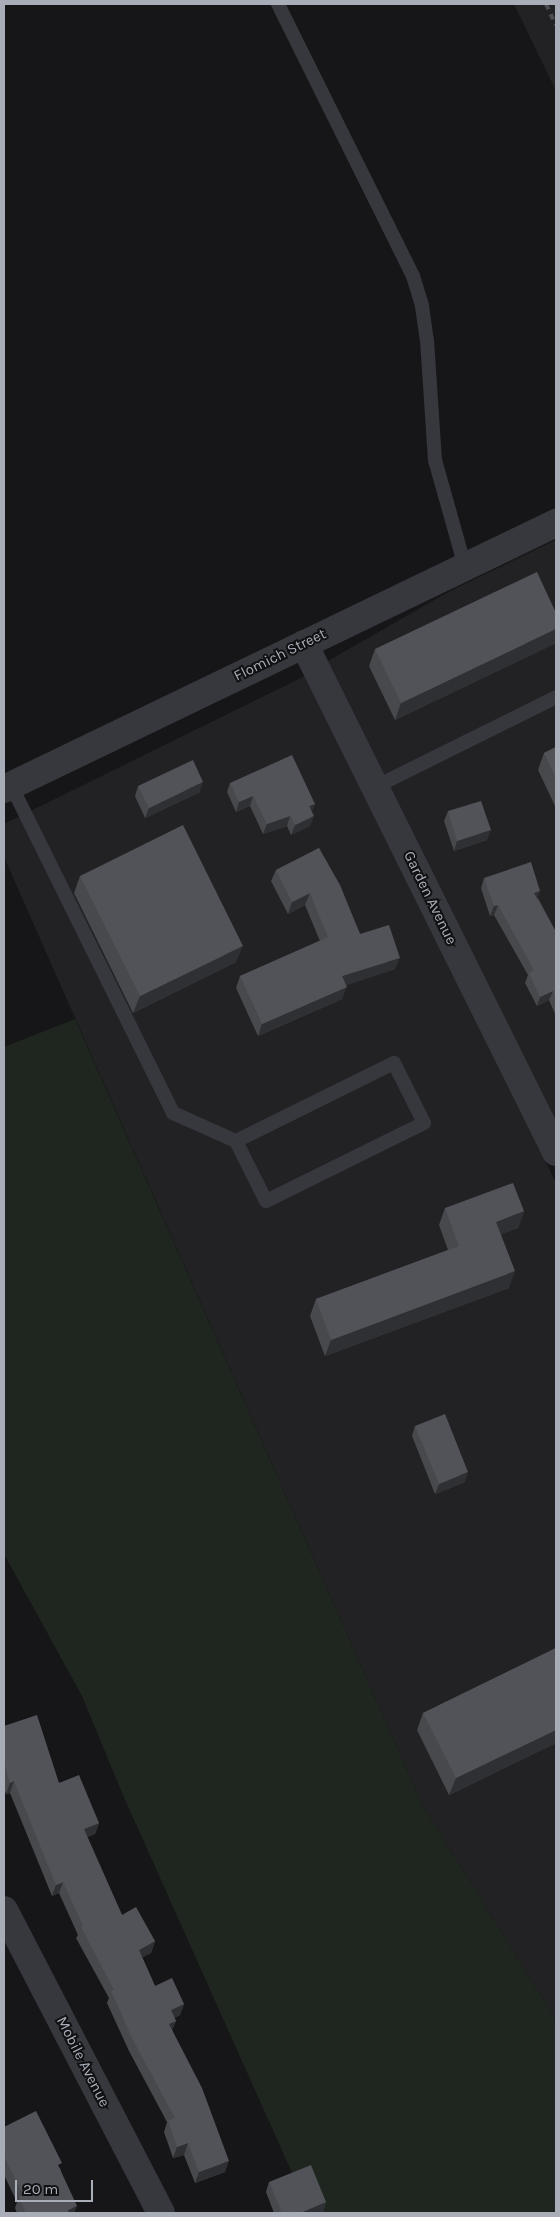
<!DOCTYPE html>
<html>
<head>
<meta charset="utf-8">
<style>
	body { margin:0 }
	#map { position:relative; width:560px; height:2217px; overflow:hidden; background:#161618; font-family:Karla,sans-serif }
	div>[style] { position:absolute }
	.built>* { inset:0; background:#222225 }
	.green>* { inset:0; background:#1e261f }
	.service>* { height:14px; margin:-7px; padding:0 7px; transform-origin:7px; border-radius:7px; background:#37383d }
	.minor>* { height:28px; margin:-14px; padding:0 14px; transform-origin:14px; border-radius:14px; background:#37383d }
	.tertiary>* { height:28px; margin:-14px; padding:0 14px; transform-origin:14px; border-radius:14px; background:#37383d }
	.rail>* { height:4px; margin-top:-2px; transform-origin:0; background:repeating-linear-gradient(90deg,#4a4c52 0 6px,transparent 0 11px) }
	.wall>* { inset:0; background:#47494d }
	.shaded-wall>* { inset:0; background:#2f3033 }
	.building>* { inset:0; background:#525359 }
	span { translate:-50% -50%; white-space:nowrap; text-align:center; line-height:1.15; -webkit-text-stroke:4px #111113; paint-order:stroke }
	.street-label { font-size:15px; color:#a8adb8 }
	.frame { position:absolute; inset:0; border:5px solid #a8adb8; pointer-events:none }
	.scale { position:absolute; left:15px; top:2180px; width:78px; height:22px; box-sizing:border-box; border:2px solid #a8adb8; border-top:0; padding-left:6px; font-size:15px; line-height:18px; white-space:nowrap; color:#a8adb8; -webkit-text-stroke:4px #111113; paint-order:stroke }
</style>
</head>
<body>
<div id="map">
	<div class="built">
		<i style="clip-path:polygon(514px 4px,556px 4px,556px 91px)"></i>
		<i style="clip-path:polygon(556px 540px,556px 1122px,328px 661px,450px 591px)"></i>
		<i style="clip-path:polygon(305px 676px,556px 1183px,556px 2020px,423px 1806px,4px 857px,4px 824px)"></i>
	</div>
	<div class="green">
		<i style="clip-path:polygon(75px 1019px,423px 1806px,556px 2020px,556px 2213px,310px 2213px,123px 1795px,82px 1696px,4px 1554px,4px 1047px)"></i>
	</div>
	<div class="service">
		<i style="left:278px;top:4px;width:304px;rotate:63.6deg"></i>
		<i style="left:413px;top:276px;width:31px;rotate:73deg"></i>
		<i style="left:422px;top:306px;width:34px;rotate:82deg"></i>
		<i style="left:427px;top:340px;width:120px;rotate:86.2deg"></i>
		<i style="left:435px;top:460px;width:111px;rotate:74.3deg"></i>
		<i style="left:11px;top:785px;width:366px;rotate:63.7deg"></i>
		<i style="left:173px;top:1113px;width:69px;rotate:24deg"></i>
		<i style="left:236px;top:1141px;width:176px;rotate:-26.3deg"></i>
		<i style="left:394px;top:1063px;width:67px;rotate:63.4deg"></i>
		<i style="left:424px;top:1123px;width:176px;rotate:153.7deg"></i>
		<i style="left:266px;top:1201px;width:67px;rotate:-116.6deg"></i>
		<i style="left:375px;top:787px;width:202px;rotate:-26.4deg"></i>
	</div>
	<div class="minor">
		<i style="left:304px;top:644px;width:567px;rotate:63.62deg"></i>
		<i style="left:4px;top:1910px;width:341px;rotate:62.6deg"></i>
	</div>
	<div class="tertiary">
		<i style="left:4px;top:789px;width:613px;rotate:-25.73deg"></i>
	</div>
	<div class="rail">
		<i style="left:546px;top:4px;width:23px;rotate:65deg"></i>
	</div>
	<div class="wall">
		<i style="clip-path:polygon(556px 643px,395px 720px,369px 666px,375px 649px)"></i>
		<i style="clip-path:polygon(556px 747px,556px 808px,538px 770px,544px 753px)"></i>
		<i style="clip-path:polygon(230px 783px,315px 804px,312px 811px,310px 826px,291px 835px,287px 826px,263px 834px,250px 806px,236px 812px,227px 792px)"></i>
		<i style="clip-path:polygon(138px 786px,200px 792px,145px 818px,135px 796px)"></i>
		<i style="clip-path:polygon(448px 811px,487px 840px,454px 851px,444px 821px)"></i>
		<i style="clip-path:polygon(319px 848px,360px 934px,395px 969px,346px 985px,342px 999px,258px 1036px,236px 988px,240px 976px,320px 941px,305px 905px,288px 914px,271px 881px,276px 870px)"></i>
		<i style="clip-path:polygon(80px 876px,236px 962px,133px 1013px,74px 893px)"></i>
		<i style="clip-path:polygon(484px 878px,538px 898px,556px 932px,556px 1016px,549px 1000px,537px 1006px,525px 983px,528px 975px,494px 915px,490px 916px,481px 888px)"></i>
		<i style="clip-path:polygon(445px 1208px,524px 1211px,518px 1228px,501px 1234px,509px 1288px,325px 1356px,310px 1316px,316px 1299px,448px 1250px,439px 1225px)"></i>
		<i style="clip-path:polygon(415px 1426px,465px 1482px,435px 1494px,412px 1436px)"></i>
		<i style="clip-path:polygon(556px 1648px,556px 1743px,449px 1795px,417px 1730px,423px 1713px)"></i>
		<i style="clip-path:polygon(4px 1726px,99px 1823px,95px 1834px,87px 1837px,122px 1915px,155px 1941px,151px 1953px,142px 1957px,155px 1986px,184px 2004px,180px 2015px,174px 2018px,176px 2021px,172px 2030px,225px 2172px,195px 2183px,184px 2155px,173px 2158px,164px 2132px,167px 2122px,129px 2051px,107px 2003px,109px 1998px,76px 1938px,78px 1935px,59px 1893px,52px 1896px,10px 1793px,6px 1794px,4px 1787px)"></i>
		<i style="clip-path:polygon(4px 2127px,60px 2168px,74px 2213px,17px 2213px,15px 2208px,17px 2202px,4px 2175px)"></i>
		<i style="clip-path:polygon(269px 2182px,326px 2202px,323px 2212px,321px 2213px,274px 2213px,266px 2192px)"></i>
	</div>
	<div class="shaded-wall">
		<i style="clip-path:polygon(556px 629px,556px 643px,395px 720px,401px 703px)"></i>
		<i style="clip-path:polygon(203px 782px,200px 792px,145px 818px,149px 808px)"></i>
		<i style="clip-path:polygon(253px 796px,250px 806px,236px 812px,239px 802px)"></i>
		<i style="clip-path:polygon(315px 804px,311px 814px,309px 806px)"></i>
		<i style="clip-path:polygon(290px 816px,287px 826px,263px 834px,267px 824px)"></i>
		<i style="clip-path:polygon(314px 816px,310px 826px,291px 835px,295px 825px)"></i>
		<i style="clip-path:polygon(491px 830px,487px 840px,454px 851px,457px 841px)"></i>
		<i style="clip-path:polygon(540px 891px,537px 901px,534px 893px)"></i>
		<i style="clip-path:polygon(310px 893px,305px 905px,288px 914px,292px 902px)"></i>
		<i style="clip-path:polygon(498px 905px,494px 915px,490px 916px,494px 906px)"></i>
		<i style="clip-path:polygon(243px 946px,236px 962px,133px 1013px,140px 996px)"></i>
		<i style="clip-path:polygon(400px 958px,395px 969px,338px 988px,342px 976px)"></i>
		<i style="clip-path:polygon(347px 987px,342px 999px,258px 1036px,262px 1024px)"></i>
		<i style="clip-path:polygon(553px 991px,549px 1000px,537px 1006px,540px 997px)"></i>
		<i style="clip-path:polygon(524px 1211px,518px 1228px,490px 1239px,496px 1222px)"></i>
		<i style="clip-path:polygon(515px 1271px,509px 1288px,325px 1356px,331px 1340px)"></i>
		<i style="clip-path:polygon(468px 1472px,465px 1482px,435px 1494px,439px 1484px)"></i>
		<i style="clip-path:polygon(556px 1730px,556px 1743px,449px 1795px,456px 1778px)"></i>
		<i style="clip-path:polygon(14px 1781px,10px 1793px,6px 1794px,10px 1783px)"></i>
		<i style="clip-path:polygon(99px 1823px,95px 1834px,80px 1840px,84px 1829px)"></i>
		<i style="clip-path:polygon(63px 1882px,59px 1893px,52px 1896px,56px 1885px)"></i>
		<i style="clip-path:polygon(155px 1941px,151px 1953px,135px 1961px,139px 1950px)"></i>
		<i style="clip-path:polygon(184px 2004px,180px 2015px,166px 2021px,171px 2010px)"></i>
		<i style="clip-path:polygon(176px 2021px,171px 2032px,169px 2024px)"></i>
		<i style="clip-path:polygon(188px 2143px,184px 2155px,173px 2158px,177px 2147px)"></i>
		<i style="clip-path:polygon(229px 2161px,225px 2172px,195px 2183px,199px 2172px)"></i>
		<i style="clip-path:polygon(326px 2202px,323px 2212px,321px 2213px,300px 2213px)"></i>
		<i style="clip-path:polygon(77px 2206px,74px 2213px,67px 2213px,68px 2210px)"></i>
	</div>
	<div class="building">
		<i style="clip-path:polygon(537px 572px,556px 613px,556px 629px,401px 703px,375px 649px)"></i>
		<i style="clip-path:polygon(556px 747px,556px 778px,544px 753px)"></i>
		<i style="clip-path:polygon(292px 755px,315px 804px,309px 806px,314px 816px,295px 825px,290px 816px,267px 824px,253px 796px,239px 802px,230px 783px)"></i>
		<i style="clip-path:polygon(193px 760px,203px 782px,149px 808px,138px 786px)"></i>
		<i style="clip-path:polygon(481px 801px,491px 830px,457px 841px,448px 811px)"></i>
		<i style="clip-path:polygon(183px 825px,243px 946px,140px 996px,80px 876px)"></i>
		<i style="clip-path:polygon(319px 848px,340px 885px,360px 934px,389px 925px,400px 958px,342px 976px,347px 987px,262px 1024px,240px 976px,328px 937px,310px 893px,292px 902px,276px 870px)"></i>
		<i style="clip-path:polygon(531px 862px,540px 891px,534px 893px,556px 932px,556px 998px,553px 991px,540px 997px,529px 973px,534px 970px,498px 905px,494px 906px,484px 878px)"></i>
		<i style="clip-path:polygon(513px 1183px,524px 1211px,496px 1222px,515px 1271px,331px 1340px,316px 1299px,459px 1246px,445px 1208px)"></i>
		<i style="clip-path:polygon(445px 1414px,468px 1472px,439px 1484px,415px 1426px)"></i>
		<i style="clip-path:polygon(556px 1648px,556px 1730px,456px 1778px,423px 1713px)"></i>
		<i style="clip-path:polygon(37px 1715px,59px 1783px,79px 1775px,99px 1823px,84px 1829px,122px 1915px,136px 1907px,155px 1941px,139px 1950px,155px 1986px,172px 1978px,184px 2004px,171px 2010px,176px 2021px,169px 2024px,202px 2088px,229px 2161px,199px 2172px,188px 2143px,177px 2147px,168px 2121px,175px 2118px,133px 2040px,111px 1991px,114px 1990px,81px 1927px,83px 1926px,63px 1882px,56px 1885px,14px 1781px,10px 1783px,4px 1763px,4px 1726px)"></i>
		<i style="clip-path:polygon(36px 2111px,62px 2163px,58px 2165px,77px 2206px,68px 2210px,69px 2213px,26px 2213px,19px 2197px,23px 2195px,4px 2156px,4px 2127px)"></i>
		<i style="clip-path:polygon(311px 2165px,326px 2202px,300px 2213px,282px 2213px,269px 2182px)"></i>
	</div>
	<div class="street-label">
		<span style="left:280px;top:655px;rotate:-26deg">Flomich Street</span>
		<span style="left:430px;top:898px;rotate:64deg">Garden Avenue</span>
		<span style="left:83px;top:2062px;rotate:63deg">Mobile Avenue</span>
	</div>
	<div class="frame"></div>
	<div class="scale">20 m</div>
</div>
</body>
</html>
